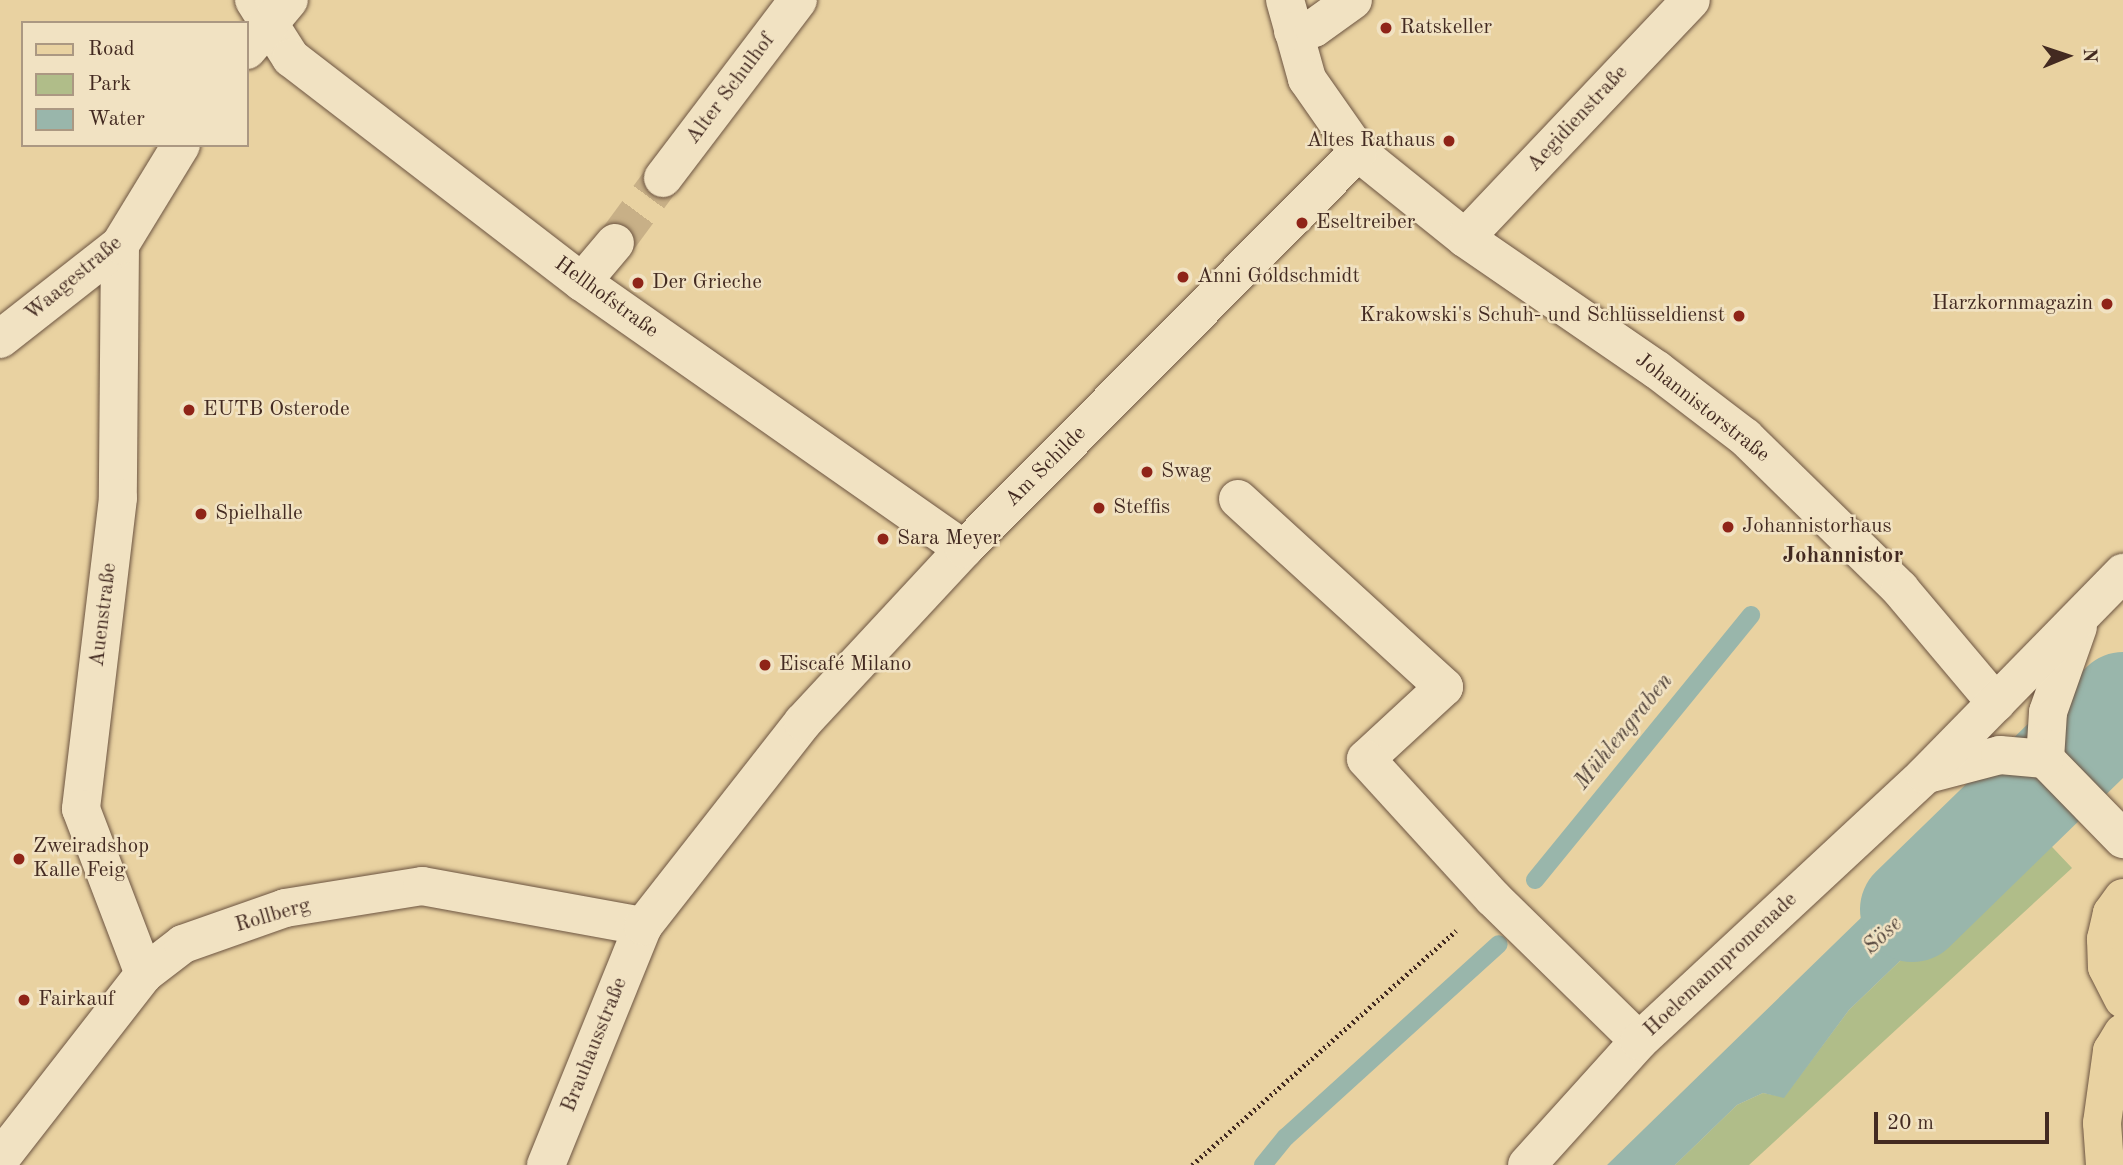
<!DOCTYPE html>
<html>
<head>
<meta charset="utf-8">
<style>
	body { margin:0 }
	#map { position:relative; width:2123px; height:1165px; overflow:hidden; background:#e9d2a1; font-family:"Old Standard TT",serif }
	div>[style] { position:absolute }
	.green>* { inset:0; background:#b0bd89 }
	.water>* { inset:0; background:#99b6ab }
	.stream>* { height:18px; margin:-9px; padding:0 9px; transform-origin:9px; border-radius:9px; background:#99b6ab }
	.river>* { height:105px; margin:-52.5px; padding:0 52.5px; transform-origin:52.5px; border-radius:52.5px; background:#99b6ab }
	.minor-tunnel>* { height:38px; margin-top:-19px; transform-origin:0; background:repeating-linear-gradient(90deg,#c8b087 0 38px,transparent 0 57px) }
	.path>* { height:4.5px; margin-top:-2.25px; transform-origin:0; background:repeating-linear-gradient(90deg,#432a21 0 2px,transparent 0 5.5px) }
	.roads { filter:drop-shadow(0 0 2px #6c5441) drop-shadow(0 0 2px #6c5441) }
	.minor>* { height:38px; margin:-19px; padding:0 19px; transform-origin:19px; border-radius:19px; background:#f1e2c2 }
	.major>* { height:38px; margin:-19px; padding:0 19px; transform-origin:19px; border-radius:19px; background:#e9d2a1 }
	.dots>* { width:19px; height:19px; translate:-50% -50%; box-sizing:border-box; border:4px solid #f1e2c2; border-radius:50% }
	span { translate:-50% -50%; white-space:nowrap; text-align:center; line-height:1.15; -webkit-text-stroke:5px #f1e2c2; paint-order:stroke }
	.poi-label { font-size:21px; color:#432a21 }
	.left { translate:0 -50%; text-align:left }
	.right { translate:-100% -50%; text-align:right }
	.street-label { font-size:21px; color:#432a21 }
	.neighbourhood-label { font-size:23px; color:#432a21; font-weight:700 }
	.water-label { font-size:23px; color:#54463d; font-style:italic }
	.legend { position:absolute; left:21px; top:21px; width:228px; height:126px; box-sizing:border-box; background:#f1e2c2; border:2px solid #ab9882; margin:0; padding:9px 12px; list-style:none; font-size:21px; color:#432a21 }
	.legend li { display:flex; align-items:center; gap:14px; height:35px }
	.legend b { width:35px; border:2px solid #ab9882 }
	.north { position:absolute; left:2032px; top:21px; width:70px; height:70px; -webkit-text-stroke:5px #f1e2c2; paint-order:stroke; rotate:88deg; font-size:19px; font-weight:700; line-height:28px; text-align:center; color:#432a21 }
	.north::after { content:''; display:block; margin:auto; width:24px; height:32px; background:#432a21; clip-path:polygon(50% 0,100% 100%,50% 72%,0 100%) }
	.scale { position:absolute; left:1874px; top:1112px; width:175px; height:32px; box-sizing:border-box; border:4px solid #432a21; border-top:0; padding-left:9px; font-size:21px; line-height:24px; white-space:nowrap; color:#432a21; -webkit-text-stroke:5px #f1e2c2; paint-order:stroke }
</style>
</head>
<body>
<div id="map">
	<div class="green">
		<i style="clip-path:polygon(2036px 830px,2072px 868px,1749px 1165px,1675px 1165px,1737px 1105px,1763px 1093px,1784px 1097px,1849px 1010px)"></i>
	</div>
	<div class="water">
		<i style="clip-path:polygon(1998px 801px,2011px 804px,2036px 830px,1849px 1010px,1784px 1098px,1763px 1093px,1737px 1105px,1675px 1165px,1607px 1165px,1941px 840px,1949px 844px)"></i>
	</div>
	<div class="stream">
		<i style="left:1535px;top:880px;width:342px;rotate:-50.8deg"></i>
		<i style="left:1263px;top:1165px;width:36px;rotate:-51deg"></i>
		<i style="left:1286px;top:1137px;width:287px;rotate:-42.2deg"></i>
	</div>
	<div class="river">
		<i style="left:1912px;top:909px;width:294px;rotate:-44.2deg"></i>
	</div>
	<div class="minor-tunnel">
		<i style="left:615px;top:243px;width:81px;rotate:-53.6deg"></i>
	</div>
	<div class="path">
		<i style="left:1192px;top:1165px;width:353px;rotate:-41.6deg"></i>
	</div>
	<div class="roads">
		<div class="minor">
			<i style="left:254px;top:0;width:69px;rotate:57.5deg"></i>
			<i style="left:291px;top:58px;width:367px;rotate:37.6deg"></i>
			<i style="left:582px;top:282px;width:466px;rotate:35deg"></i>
			<i style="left:1285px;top:0;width:82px;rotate:74.4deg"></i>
			<i style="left:1307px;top:79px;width:89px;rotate:55.1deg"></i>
			<i style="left:1358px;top:152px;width:137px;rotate:38.8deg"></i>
			<i style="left:1465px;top:238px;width:233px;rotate:34.5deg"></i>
			<i style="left:1657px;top:370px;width:111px;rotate:37.3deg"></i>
			<i style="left:1745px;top:437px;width:217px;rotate:44.4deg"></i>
			<i style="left:1900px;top:589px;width:149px;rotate:49.9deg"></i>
			<i style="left:1293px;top:31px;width:21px;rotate:-8deg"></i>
			<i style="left:1314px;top:28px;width:48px;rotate:-35.7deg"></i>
			<i style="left:247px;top:50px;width:65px;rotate:-50deg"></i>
			<i style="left:663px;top:178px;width:223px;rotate:-52.8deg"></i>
			<i style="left:1465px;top:238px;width:328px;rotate:-46.5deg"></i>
			<i style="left:120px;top:245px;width:253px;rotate:90.5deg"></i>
			<i style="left:118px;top:498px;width:313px;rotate:96.8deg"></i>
			<i style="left:81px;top:809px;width:177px;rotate:69.1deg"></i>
			<i style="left:582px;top:282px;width:51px;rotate:-49.8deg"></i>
			<i style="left:0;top:339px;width:152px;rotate:-38.1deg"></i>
			<i style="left:120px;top:245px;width:117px;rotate:-58.6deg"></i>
			<i style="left:1238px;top:499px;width:279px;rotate:42.4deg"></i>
			<i style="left:1444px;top:687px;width:106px;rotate:137.3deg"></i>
			<i style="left:1366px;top:759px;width:188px;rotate:47.6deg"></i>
			<i style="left:1493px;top:898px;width:204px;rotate:44.4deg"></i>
			<i style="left:2045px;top:759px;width:47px;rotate:-86.3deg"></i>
			<i style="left:2048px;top:712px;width:90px;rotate:-70.6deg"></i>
			<i style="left:2045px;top:759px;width:112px;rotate:45.7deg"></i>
			<i style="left:1927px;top:774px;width:75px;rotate:-14.6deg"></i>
			<i style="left:2000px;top:755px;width:45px;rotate:5.1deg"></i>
			<i style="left:0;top:1159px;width:234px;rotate:-52.1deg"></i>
			<i style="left:144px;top:974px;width:49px;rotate:-37.6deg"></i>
			<i style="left:183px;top:944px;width:108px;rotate:-19.4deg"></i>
			<i style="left:285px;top:908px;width:139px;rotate:-9.1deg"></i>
			<i style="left:422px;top:886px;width:225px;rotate:10.3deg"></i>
			<i style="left:546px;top:1165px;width:258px;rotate:-67.9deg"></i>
			<i style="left:643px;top:926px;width:259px;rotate:-51.9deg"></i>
			<i style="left:803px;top:722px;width:236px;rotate:-47.1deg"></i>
			<i style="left:964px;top:549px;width:559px;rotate:-45.22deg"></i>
			<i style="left:1527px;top:1165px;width:167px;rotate:-47.9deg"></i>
			<i style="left:1639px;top:1041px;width:391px;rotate:-42.9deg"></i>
			<i style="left:1925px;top:775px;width:283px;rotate:-45.6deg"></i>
		</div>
		<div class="major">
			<i style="left:2123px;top:898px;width:19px;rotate:126deg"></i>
			<i style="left:2112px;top:913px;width:27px;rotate:103deg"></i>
			<i style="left:2106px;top:939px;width:28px;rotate:88deg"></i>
			<i style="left:2107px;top:967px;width:36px;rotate:63deg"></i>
			<i style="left:2105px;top:1165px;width:42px;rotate:-94.1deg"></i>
			<i style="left:2102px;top:1123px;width:73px;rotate:-82.1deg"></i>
			<i style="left:2112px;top:1051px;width:21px;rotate:-59deg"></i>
		</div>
	</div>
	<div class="dots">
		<i style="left:1386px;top:28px;background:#8f2418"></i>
		<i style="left:1449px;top:141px;background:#8f2418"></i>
		<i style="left:1302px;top:223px;background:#8f2418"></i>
		<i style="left:1183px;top:277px;background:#8f2418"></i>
		<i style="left:638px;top:283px;background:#8f2418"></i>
		<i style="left:2107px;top:304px;background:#8f2418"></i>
		<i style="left:1739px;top:316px;background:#8f2418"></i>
		<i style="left:189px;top:410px;background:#8f2418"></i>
		<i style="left:1147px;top:472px;background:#8f2418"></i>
		<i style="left:1099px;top:508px;background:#8f2418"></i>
		<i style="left:201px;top:514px;background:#8f2418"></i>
		<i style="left:1728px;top:527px;background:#8f2418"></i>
		<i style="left:883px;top:539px;background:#8f2418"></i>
		<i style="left:765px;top:665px;background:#8f2418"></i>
		<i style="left:19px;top:859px;background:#8f2418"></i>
		<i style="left:24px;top:1000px;background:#8f2418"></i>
	</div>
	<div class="poi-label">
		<span class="left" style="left:1400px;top:28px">Ratskeller</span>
		<span class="right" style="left:1435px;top:141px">Altes Rathaus</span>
		<span class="left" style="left:1316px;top:223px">Eseltreiber</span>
		<span class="left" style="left:1197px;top:277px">Anni Goldschmidt</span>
		<span class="left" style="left:652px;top:283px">Der Grieche</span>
		<span class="right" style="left:2093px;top:304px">Harzkornmagazin</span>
		<span class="right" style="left:1725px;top:316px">Krakowski's Schuh- und Schlüsseldienst</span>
		<span class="left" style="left:203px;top:410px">EUTB Osterode</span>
		<span class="left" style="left:1161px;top:472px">Swag</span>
		<span class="left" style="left:1113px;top:508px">Steffis</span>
		<span class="left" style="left:215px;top:514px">Spielhalle</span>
		<span class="left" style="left:1742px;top:527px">Johannistorhaus</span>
		<span class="left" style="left:897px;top:539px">Sara Meyer</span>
		<span class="left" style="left:779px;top:665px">Eiscafé Milano</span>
		<span class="left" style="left:33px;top:859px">Zweiradshop<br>Kalle Feig</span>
		<span class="left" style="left:38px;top:1000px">Fairkauf</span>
	</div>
	<div class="street-label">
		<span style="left:731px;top:89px;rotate:-53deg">Alter Schulhof</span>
		<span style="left:1578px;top:119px;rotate:-47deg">Aegidienstraße</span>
		<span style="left:74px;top:279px;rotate:-40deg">Waagestraße</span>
		<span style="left:606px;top:298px;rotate:36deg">Hellhofstraße</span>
		<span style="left:1702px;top:408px;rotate:38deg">Johannistorstraße</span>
		<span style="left:1046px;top:467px;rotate:-45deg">Am Schilde</span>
		<span style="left:104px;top:615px;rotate:-83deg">Auenstraße</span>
		<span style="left:273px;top:916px;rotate:-16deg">Rollberg</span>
		<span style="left:1721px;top:965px;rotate:-43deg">Hoelemannpromenade</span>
		<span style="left:595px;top:1045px;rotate:-68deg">Brauhausstraße</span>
	</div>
	<div class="neighbourhood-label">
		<span style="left:1843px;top:556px">Johannistor</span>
	</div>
	<div class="water-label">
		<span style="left:1624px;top:732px;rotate:-51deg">Mühlengraben</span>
		<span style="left:1883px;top:936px;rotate:-43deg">Söse</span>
	</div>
	<ul class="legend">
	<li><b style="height:9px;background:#e9d2a1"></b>Road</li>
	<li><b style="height:19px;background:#b0bd89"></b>Park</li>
	<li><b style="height:19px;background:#99b6ab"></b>Water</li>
	</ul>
	<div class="north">N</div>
	<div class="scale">20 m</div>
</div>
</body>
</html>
